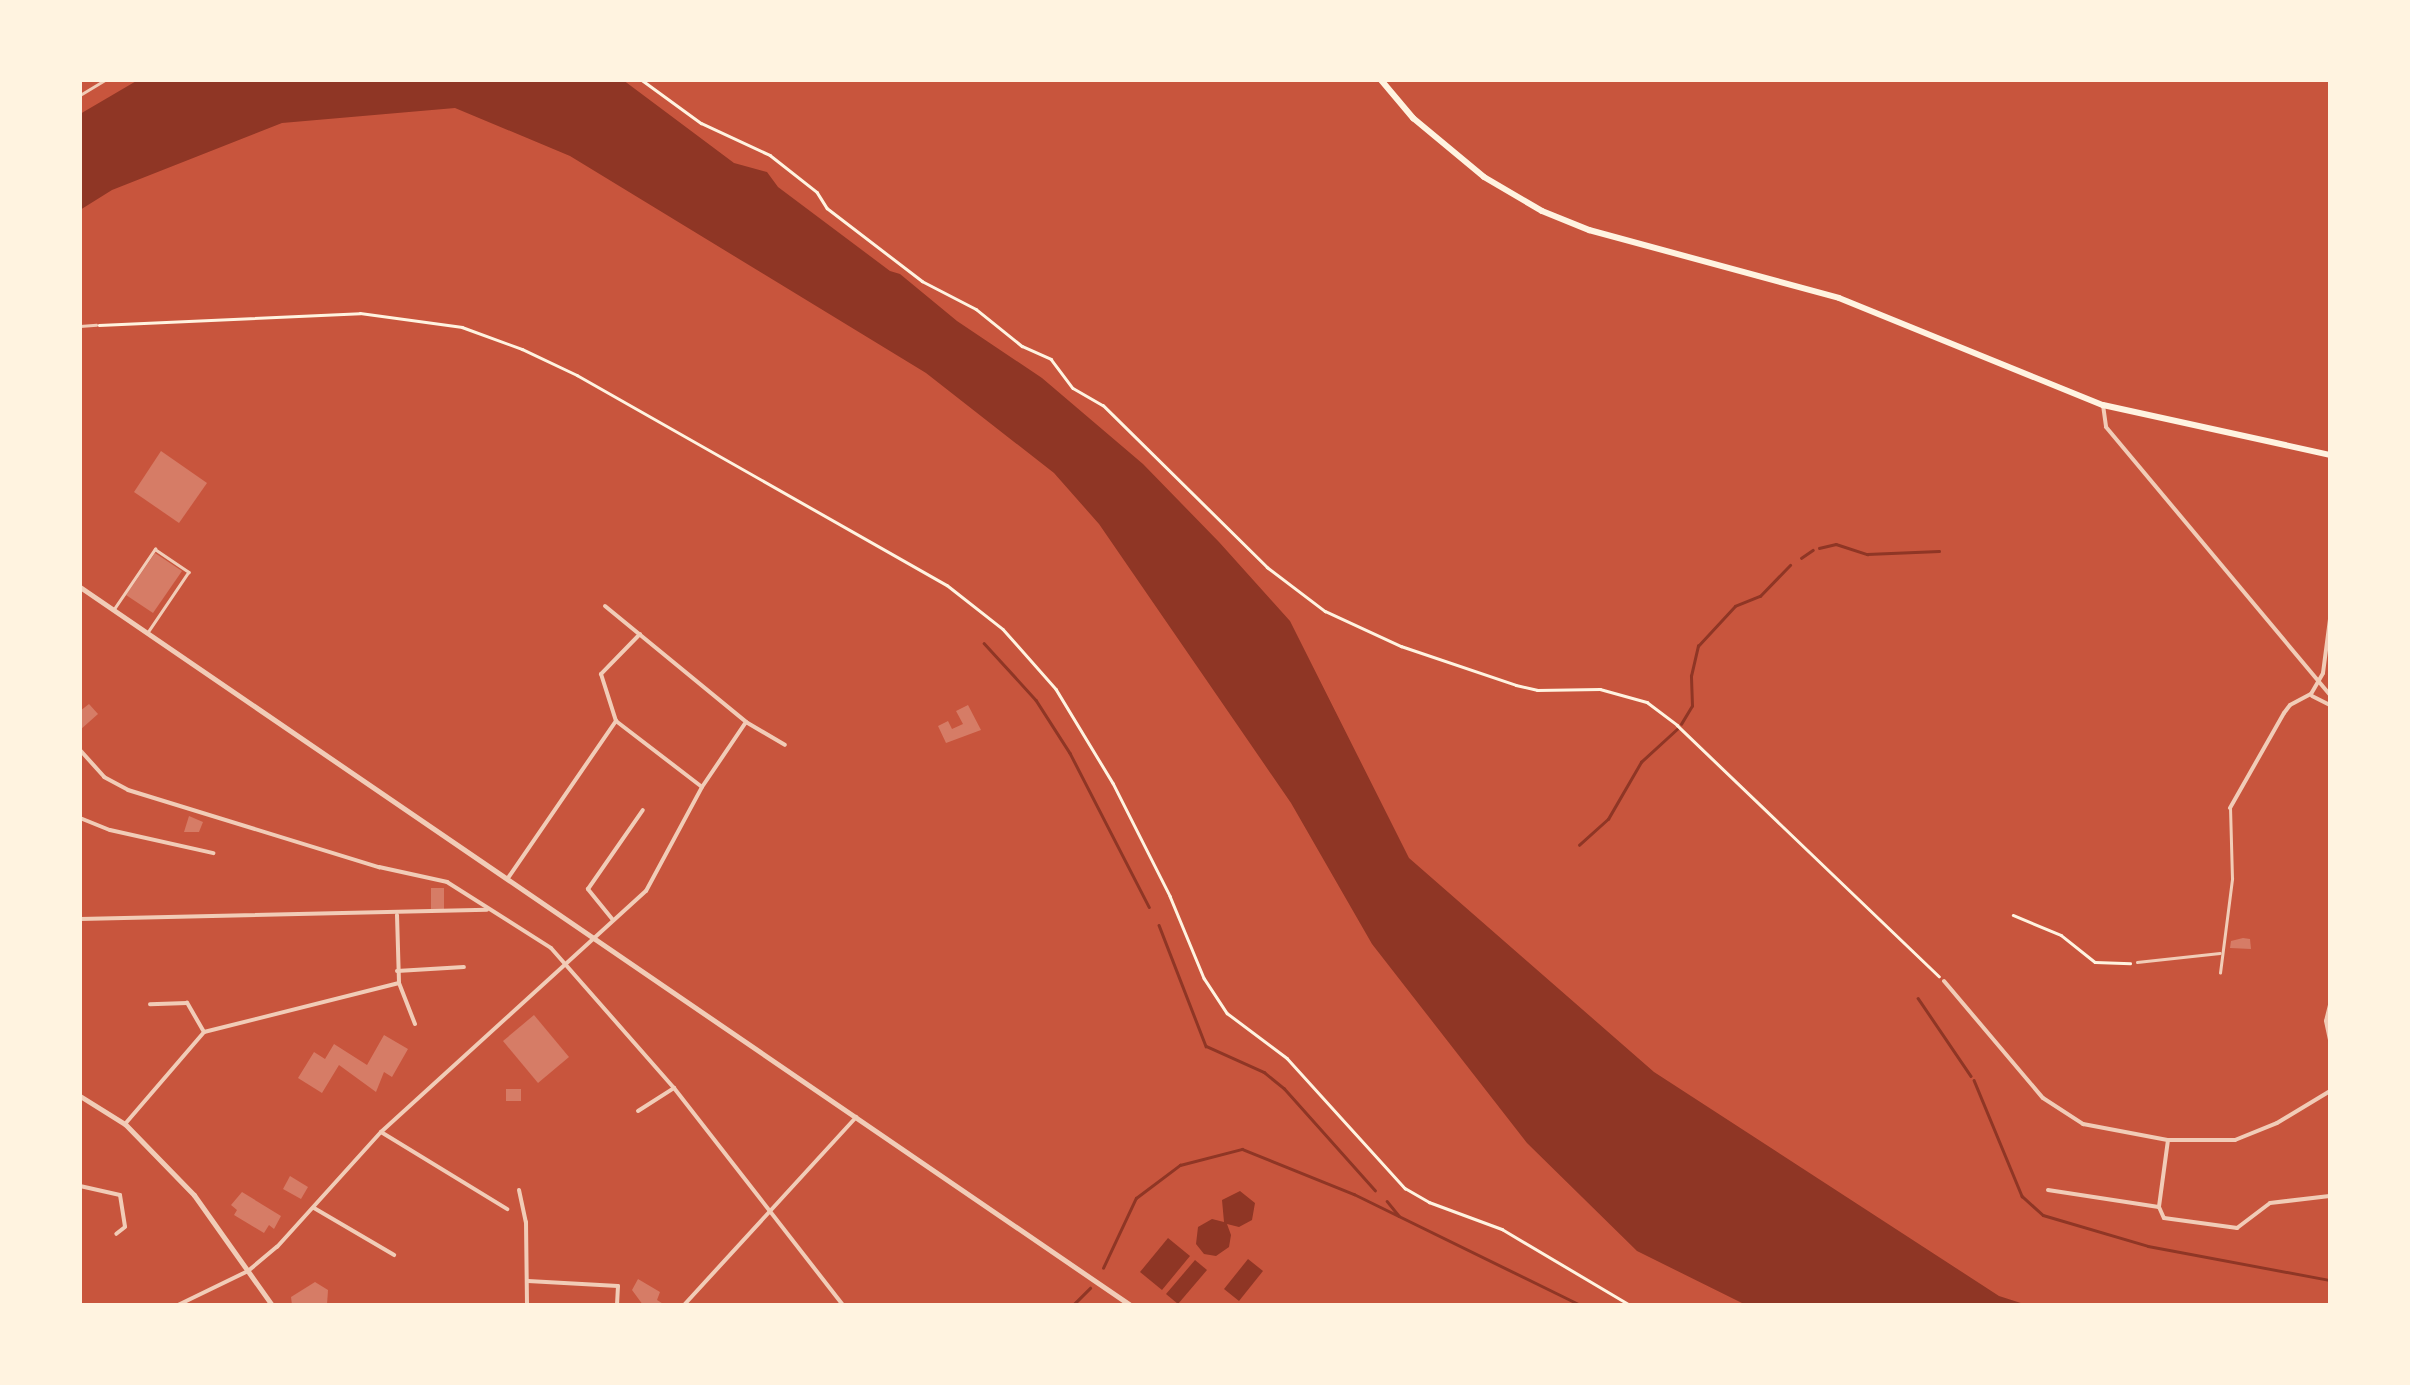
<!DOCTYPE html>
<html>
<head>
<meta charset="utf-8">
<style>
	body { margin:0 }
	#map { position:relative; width:2410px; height:1385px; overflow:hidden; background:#c8553d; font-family:Bitter,serif }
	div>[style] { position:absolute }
	.water>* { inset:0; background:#8f3625 }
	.stream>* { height:2.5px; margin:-1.25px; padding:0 1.25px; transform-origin:1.25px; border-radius:1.25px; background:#8f3625 }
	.building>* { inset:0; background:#d67c66 }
	.path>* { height:2.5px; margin:-1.25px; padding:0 1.25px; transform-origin:1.25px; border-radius:1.25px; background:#fff3e0 }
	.service>* { height:2.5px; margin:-1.25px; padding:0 1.25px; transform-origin:1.25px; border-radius:1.25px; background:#f1ccb7 }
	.minor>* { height:4px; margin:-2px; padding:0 2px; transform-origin:2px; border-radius:2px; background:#f1ccb7 }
	.tertiary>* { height:5px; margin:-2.5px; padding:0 2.5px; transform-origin:2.5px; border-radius:2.5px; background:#f1ccb7 }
	.secondary>* { height:6px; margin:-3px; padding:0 3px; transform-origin:3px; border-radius:3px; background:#fff3e0 }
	span { translate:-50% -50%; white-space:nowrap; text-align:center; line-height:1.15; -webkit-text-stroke:10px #fff3e0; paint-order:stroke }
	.frame { position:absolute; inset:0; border:82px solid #fff3e0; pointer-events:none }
</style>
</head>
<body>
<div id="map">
	<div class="water">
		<i style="clip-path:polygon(138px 80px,623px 80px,734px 163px,767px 172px,778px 187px,890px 271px,900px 274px,957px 321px,1042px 378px,1143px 464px,1219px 542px,1290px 621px,1409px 858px,1654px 1072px,1999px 1296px,2027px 1305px,1746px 1305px,1637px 1251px,1527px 1143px,1372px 944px,1291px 803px,1099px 524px,1054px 473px,926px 373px,570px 156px,455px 108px,282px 123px,112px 190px,80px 210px,80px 114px)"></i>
		<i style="clip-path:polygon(1240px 1191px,1255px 1203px,1252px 1220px,1239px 1227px,1227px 1224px,1231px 1235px,1229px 1247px,1216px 1256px,1204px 1254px,1196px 1244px,1198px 1227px,1212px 1219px,1224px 1222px,1222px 1200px)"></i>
		<i style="clip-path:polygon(1168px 1238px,1190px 1256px,1162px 1290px,1140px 1272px)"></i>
		<i style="clip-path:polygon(1248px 1259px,1263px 1271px,1239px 1301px,1224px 1289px)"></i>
		<i style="clip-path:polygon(1195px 1260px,1207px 1270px,1178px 1304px,1166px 1294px)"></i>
	</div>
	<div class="stream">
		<i style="left:1819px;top:548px;width:17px;rotate:-13deg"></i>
		<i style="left:1836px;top:544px;width:33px;rotate:18deg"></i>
		<i style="left:1867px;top:554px;width:72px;rotate:-2.4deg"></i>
		<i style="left:1801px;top:558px;width:14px;rotate:-34deg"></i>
		<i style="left:984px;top:643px;width:77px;rotate:47.6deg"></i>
		<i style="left:1036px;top:700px;width:63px;rotate:57.3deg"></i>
		<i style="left:1070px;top:753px;width:173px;rotate:62.8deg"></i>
		<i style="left:1681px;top:724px;width:21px;rotate:-59deg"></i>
		<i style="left:1692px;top:706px;width:30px;rotate:-92deg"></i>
		<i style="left:1691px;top:676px;width:31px;rotate:-77deg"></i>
		<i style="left:1698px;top:646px;width:54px;rotate:-47.2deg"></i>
		<i style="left:1735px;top:606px;width:27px;rotate:-22deg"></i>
		<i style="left:1760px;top:596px;width:43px;rotate:-45.9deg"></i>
		<i style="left:1579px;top:845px;width:39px;rotate:-42deg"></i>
		<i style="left:1608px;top:819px;width:66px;rotate:-59.9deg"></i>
		<i style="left:1641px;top:762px;width:49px;rotate:-42.5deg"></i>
		<i style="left:1159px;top:925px;width:130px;rotate:68.8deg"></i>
		<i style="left:1206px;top:1046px;width:64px;rotate:24.1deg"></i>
		<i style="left:1264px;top:1072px;width:26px;rotate:39deg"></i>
		<i style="left:1284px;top:1088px;width:137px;rotate:48.3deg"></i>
		<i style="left:1918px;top:998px;width:94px;rotate:55.8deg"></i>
		<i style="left:1974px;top:1080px;width:126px;rotate:67.5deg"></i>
		<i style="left:2022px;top:1196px;width:28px;rotate:42deg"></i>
		<i style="left:2043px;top:1215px;width:109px;rotate:16.4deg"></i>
		<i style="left:2148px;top:1246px;width:185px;rotate:10.6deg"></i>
		<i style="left:1387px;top:1201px;width:19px;rotate:51deg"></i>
		<i style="left:1103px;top:1268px;width:77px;rotate:-64.8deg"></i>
		<i style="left:1136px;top:1198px;width:55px;rotate:-36.9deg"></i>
		<i style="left:1180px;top:1165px;width:64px;rotate:-14.5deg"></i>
		<i style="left:1242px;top:1149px;width:121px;rotate:21.9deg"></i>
		<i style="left:1354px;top:1194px;width:253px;rotate:26.1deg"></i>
		<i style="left:1073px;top:1305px;width:24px;rotate:-45deg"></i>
	</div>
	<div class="building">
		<i style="clip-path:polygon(161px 451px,207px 483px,179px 523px,134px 492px)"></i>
		<i style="clip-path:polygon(155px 553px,182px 571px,153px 613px,126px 595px)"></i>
		<i style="clip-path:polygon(89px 704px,98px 714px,80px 730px,80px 711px)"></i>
		<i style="clip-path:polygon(968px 705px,981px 730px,946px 743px,938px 726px,948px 721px,952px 729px,963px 724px,956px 711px)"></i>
		<i style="clip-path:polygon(189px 816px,203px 822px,199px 832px,184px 832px)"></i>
		<i style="clip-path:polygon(431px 888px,444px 888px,444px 909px,431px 909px)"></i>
		<i style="clip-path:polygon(2243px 938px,2250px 939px,2251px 949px,2230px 948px,2231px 941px)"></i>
		<i style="clip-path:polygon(534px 1015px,569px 1057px,538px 1083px,503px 1041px)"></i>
		<i style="clip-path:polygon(384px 1035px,408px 1049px,392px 1077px,384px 1072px,376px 1092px,339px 1065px,322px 1093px,298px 1078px,314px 1052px,325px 1059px,334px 1044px,367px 1065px)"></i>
		<i style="clip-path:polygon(506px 1089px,521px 1089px,521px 1101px,506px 1101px)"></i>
		<i style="clip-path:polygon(290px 1176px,308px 1187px,301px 1199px,283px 1189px)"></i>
		<i style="clip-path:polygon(242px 1192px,281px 1216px,274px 1229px,269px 1225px,264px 1233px,234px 1215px,237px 1210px,231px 1205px)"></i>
		<i style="clip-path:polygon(638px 1279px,660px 1292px,657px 1300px,665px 1305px,643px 1305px,632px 1290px)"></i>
		<i style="clip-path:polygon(315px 1282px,328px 1290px,327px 1305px,292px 1305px,291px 1297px)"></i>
	</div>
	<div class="path">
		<i style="left:642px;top:80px;width:73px;rotate:36.1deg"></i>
		<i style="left:701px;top:123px;width:76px;rotate:24.9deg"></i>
		<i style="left:770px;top:155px;width:60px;rotate:38.2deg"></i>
		<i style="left:817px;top:192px;width:19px;rotate:58deg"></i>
		<i style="left:827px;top:208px;width:120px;rotate:37.5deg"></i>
		<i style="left:922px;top:281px;width:61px;rotate:27.4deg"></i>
		<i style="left:976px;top:309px;width:59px;rotate:38.8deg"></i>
		<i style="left:1022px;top:346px;width:32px;rotate:24deg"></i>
		<i style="left:1051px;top:359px;width:36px;rotate:53deg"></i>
		<i style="left:1073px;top:388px;width:34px;rotate:30deg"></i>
		<i style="left:1103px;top:405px;width:231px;rotate:44.6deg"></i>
		<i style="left:1267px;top:567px;width:73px;rotate:37.2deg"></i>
		<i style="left:1325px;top:611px;width:84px;rotate:24.7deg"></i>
		<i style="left:1401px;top:646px;width:121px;rotate:18.7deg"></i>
		<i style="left:1516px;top:685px;width:22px;rotate:13deg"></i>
		<i style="left:1537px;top:690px;width:63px;rotate:-0.9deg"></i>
		<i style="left:1600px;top:689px;width:49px;rotate:15.5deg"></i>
		<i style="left:1647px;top:702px;width:38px;rotate:37deg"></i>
		<i style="left:1677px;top:725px;width:363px;rotate:43.8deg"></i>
		<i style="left:99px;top:325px;width:261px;rotate:-2.6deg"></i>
		<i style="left:360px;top:313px;width:103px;rotate:7.8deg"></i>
		<i style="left:462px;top:327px;width:64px;rotate:20.1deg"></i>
		<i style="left:522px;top:349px;width:61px;rotate:25.3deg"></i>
		<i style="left:577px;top:375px;width:425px;rotate:29.6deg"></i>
		<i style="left:947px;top:585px;width:71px;rotate:38.2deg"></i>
		<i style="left:1003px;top:629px;width:80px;rotate:48.5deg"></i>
		<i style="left:1056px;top:689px;width:110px;rotate:58.8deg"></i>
		<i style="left:1113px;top:783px;width:127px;rotate:63.2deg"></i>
		<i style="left:1170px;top:896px;width:89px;rotate:67.5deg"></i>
		<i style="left:1204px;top:978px;width:42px;rotate:56.7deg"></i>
		<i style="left:1227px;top:1013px;width:75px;rotate:36.9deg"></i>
		<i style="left:1287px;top:1058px;width:176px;rotate:47.8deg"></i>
		<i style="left:1405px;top:1188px;width:28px;rotate:30deg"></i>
		<i style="left:1429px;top:1202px;width:78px;rotate:20.3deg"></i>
		<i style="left:1502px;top:1229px;width:149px;rotate:30.7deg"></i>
		<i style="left:2013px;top:915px;width:52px;rotate:22.6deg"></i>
		<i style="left:2061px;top:935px;width:43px;rotate:38.5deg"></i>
		<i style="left:2095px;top:962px;width:35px;rotate:2deg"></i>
	</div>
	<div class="service">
		<i style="left:80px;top:95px;width:29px;rotate:-31deg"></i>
		<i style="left:80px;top:326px;width:16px;rotate:-4deg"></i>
		<i style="left:114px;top:609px;width:73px;rotate:-55.7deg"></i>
		<i style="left:155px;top:549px;width:41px;rotate:34.1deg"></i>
		<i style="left:189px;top:572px;width:71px;rotate:124.1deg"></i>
		<i style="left:2137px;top:962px;width:83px;rotate:-6.2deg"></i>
		<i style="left:2220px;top:973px;width:95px;rotate:-82.7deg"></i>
		<i style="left:2232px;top:879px;width:70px;rotate:-91.6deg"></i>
	</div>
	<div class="minor">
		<i style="left:2103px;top:405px;width:22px;rotate:82deg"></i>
		<i style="left:2106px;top:427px;width:349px;rotate:50.1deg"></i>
		<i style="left:605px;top:606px;width:183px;rotate:39.4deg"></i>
		<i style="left:746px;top:722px;width:45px;rotate:30.5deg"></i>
		<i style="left:640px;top:634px;width:56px;rotate:134.3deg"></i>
		<i style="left:601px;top:674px;width:49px;rotate:72.3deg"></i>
		<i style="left:616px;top:721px;width:108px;rotate:37.5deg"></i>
		<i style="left:2312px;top:696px;width:20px;rotate:27deg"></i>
		<i style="left:80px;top:750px;width:36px;rotate:48deg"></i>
		<i style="left:104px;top:777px;width:27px;rotate:28deg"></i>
		<i style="left:128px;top:790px;width:263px;rotate:17.1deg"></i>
		<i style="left:379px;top:867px;width:70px;rotate:12.4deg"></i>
		<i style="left:447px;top:882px;width:123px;rotate:32.4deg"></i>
		<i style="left:551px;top:948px;width:186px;rotate:48.7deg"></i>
		<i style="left:674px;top:1088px;width:275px;rotate:52.1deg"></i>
		<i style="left:2230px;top:808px;width:109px;rotate:-60.4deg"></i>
		<i style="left:2284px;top:713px;width:10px;rotate:-53deg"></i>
		<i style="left:2290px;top:705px;width:24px;rotate:-28deg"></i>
		<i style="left:2311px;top:694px;width:24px;rotate:-60deg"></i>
		<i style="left:2323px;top:673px;width:54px;rotate:-82.6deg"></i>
		<i style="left:80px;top:818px;width:32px;rotate:22deg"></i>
		<i style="left:110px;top:830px;width:106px;rotate:12.6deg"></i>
		<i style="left:508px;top:878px;width:191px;rotate:-55.5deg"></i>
		<i style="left:397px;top:915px;width:68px;rotate:88.3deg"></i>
		<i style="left:399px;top:983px;width:44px;rotate:68.7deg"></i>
		<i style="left:80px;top:919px;width:407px;rotate:-1.3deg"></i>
		<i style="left:613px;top:920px;width:40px;rotate:-129deg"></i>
		<i style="left:588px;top:889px;width:96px;rotate:-55.2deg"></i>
		<i style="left:397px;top:971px;width:67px;rotate:-3.4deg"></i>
		<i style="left:1944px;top:981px;width:153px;rotate:49.8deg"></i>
		<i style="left:2043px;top:1098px;width:48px;rotate:33deg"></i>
		<i style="left:2083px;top:1124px;width:86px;rotate:10.7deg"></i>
		<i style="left:2168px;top:1140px;width:67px"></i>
		<i style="left:2235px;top:1140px;width:45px;rotate:-22deg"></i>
		<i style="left:2277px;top:1123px;width:62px;rotate:-31.1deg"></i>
		<i style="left:2330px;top:1005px;width:16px;rotate:104deg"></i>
		<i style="left:2326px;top:1021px;width:19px;rotate:78deg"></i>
		<i style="left:204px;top:1032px;width:201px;rotate:-14.1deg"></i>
		<i style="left:638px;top:1111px;width:43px;rotate:-32.6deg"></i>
		<i style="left:125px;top:1124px;width:121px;rotate:-49.3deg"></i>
		<i style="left:204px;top:1032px;width:34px;rotate:-120deg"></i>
		<i style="left:187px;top:1003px;width:37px;rotate:178deg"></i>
		<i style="left:381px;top:1132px;width:148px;rotate:31.4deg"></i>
		<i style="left:2168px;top:1140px;width:68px;rotate:97.7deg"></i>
		<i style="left:2159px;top:1207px;width:12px;rotate:66deg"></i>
		<i style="left:2164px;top:1218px;width:74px;rotate:7.8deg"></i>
		<i style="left:2237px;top:1228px;width:41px;rotate:-37.1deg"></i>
		<i style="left:2270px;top:1203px;width:60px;rotate:-6.7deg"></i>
		<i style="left:80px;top:1186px;width:41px;rotate:12.7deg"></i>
		<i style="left:120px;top:1195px;width:32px;rotate:81deg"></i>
		<i style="left:125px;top:1227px;width:11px;rotate:142deg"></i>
		<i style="left:519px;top:1190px;width:33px;rotate:78deg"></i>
		<i style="left:526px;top:1222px;width:83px;rotate:89.3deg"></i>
		<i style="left:2048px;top:1190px;width:112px;rotate:8.7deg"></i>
		<i style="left:314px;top:1208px;width:93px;rotate:30.4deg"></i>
		<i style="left:528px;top:1281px;width:90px;rotate:3.2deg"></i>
		<i style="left:618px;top:1286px;width:19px;rotate:93deg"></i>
		<i style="left:178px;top:1305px;width:78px;rotate:-25.9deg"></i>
		<i style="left:248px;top:1271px;width:38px;rotate:-40deg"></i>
		<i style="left:277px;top:1247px;width:155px;rotate:-47.9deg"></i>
		<i style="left:381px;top:1132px;width:358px;rotate:-42.3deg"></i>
		<i style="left:646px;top:891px;width:118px;rotate:-61.7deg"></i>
		<i style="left:702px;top:787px;width:78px;rotate:-55.9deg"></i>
		<i style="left:684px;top:1305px;width:255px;rotate:-47.5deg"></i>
	</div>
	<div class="tertiary">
		<i style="left:80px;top:587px;width:1272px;rotate:34.36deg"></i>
		<i style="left:80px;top:1096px;width:53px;rotate:31.9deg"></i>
		<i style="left:125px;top:1124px;width:99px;rotate:45.8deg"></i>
		<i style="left:194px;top:1195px;width:135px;rotate:54.7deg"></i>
	</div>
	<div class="secondary">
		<i style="left:1381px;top:80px;width:50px;rotate:49.9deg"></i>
		<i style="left:1413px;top:118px;width:92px;rotate:39.7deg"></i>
		<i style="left:1484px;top:177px;width:67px;rotate:30.4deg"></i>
		<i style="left:1542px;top:211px;width:51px;rotate:22deg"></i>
		<i style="left:1589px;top:230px;width:259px;rotate:15.2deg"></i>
		<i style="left:1839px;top:298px;width:285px;rotate:22.1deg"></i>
		<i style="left:2103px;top:405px;width:232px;rotate:12.4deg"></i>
	</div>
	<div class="frame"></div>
</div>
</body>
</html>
